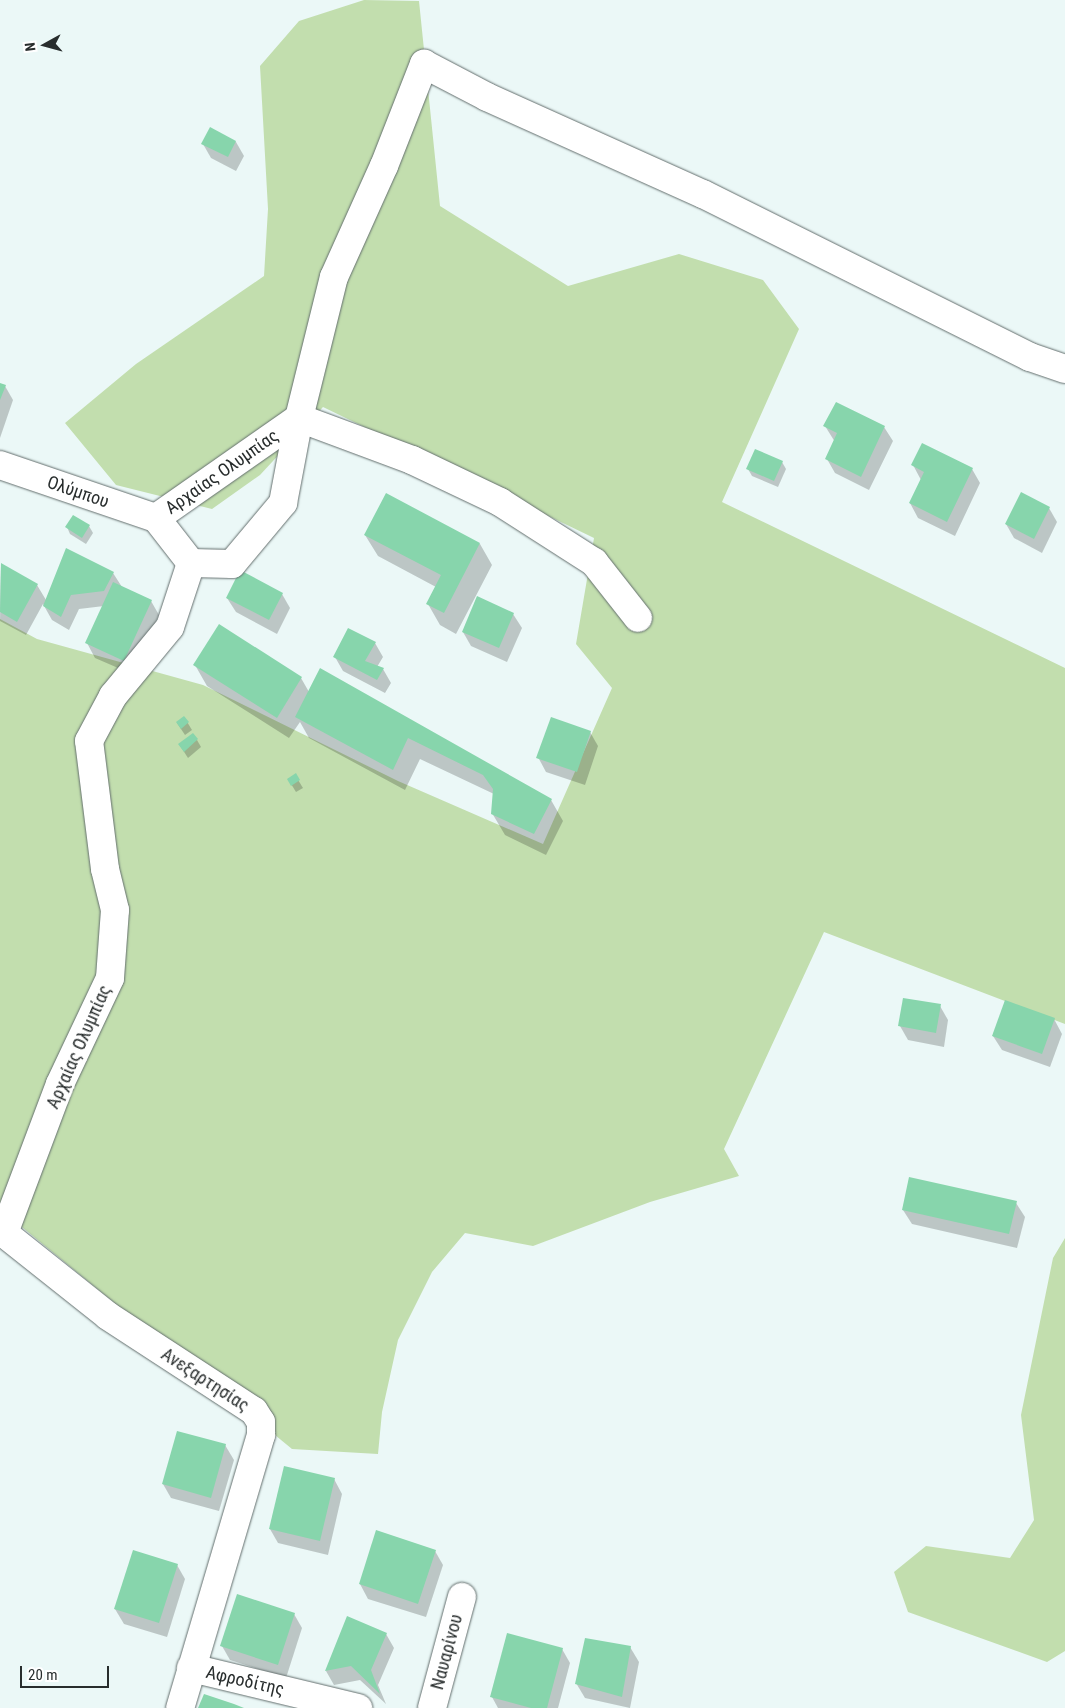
<!DOCTYPE html>
<html>
<head>
<meta charset="utf-8">
<style>
	body { margin:0 }
	#map { position:relative; width:1065px; height:1708px; overflow:hidden; background:#ebf8f7; font-family:"Roboto Condensed",sans-serif }
	div>[style] { position:absolute }
	.green>* { inset:0; background:#c2deae }
	.shadow>* { inset:0; background:#0003 }
	.building>* { inset:0; background:#87d5ac }
	.roads { filter:drop-shadow(0 0 1px #636e6d) drop-shadow(0 0 1px #636e6d) }
	.minor>* { height:28px; margin:-14px; padding:0 14px; transform-origin:14px; border-radius:14px; background:#fff }
	span { translate:-50% -50%; white-space:nowrap; text-align:center; line-height:1.15; -webkit-text-stroke:5px #fff; paint-order:stroke }
	.street-label { font-size:18px; color:#282d2d }
	.north { position:absolute; left:20px; top:20px; width:50px; height:50px; -webkit-text-stroke:4px #fff; paint-order:stroke; rotate:263deg; font-size:14px; font-weight:700; line-height:20px; text-align:center; color:#282d2d }
	.north::after { content:''; display:block; margin:auto; width:18px; height:22px; background:#282d2d; clip-path:polygon(50% 0,100% 100%,50% 72%,0 100%) }
	.scale { position:absolute; left:20px; top:1666px; width:89px; height:22px; box-sizing:border-box; border:2px solid #282d2d; border-top:0; padding-left:6px; font-size:15px; line-height:18px; white-space:nowrap; color:#282d2d; -webkit-text-stroke:4px #fff; paint-order:stroke }
</style>
</head>
<body>
<div id="map">
	<div class="green">
		<i style="clip-path:polygon(364px 0,419px 1px,440px 206px,568px 286px,679px 254px,763px 280px,799px 329px,722px 502px,1065px 668px,1065px 1024px,824px 932px,724px 1149px,739px 1176px,650px 1202px,533px 1246px,465px 1233px,432px 1272px,398px 1340px,382px 1412px,378px 1454px,292px 1449px,0 1209px,0 619px,37px 639px,203px 685px,398px 781px,543px 844px,612px 688px,576px 644px,594px 538px,323px 407px,260px 475px,212px 509px,116px 485px,65px 423px,136px 364px,264px 276px,268px 209px,260px 66px,299px 21px)"></i>
		<i style="clip-path:polygon(1065px 1238px,1065px 1651px,1047px 1662px,908px 1612px,894px 1572px,926px 1546px,1010px 1558px,1034px 1520px,1021px 1415px,1053px 1258px)"></i>
	</div>
	<div class="shadow">
		<i style="clip-path:polygon(210px 129px,236px 142px,244px 156px,236px 171px,211px 158px,203px 144px)"></i>
		<i style="clip-path:polygon(0 384px,5px 386px,13px 400px,0 438px)"></i>
		<i style="clip-path:polygon(825px 426px,884px 427px,893px 441px,869px 490px,835px 473px,827px 459px,835px 442px)"></i>
		<i style="clip-path:polygon(782px 462px,786px 469px,778px 487px,752px 476px,748px 469px)"></i>
		<i style="clip-path:polygon(913px 465px,972px 469px,980px 483px,955px 536px,918px 518px,910px 503px,921px 480px)"></i>
		<i style="clip-path:polygon(1049px 508px,1057px 522px,1042px 553px,1014px 538px,1006px 524px)"></i>
		<i style="clip-path:polygon(89px 526px,93px 533px,86px 544px,70px 534px,67px 527px)"></i>
		<i style="clip-path:polygon(365px 535px,480px 544px,492px 565px,456px 634px,440px 625px,428px 604px,436px 587px,378px 556px)"></i>
		<i style="clip-path:polygon(1px 565px,37px 585px,46px 600px,113px 573px,122px 587px,151px 601px,159px 615px,132px 674px,95px 658px,87px 643px,104px 606px,79px 609px,69px 630px,52px 620px,43px 604px,26px 635px,0 621px)"></i>
		<i style="clip-path:polygon(282px 594px,290px 608px,277px 634px,236px 612px,227px 598px)"></i>
		<i style="clip-path:polygon(513px 614px,522px 628px,507px 662px,471px 646px,463px 632px)"></i>
		<i style="clip-path:polygon(219px 626px,301px 678px,309px 692px,551px 800px,563px 821px,546px 855px,505px 835px,492px 813px,494px 794px,420px 759px,405px 790px,309px 738px,300px 722px,289px 738px,207px 686px,195px 665px)"></i>
		<i style="clip-path:polygon(375px 643px,383px 657px,377px 667px,383px 669px,391px 683px,385px 693px,343px 671px,335px 657px)"></i>
		<i style="clip-path:polygon(184px 717px,192px 730px,185px 735px,177px 723px)"></i>
		<i style="clip-path:polygon(590px 732px,598px 746px,585px 785px,546px 772px,538px 757px)"></i>
		<i style="clip-path:polygon(197px 740px,201px 747px,188px 758px,179px 744px)"></i>
		<i style="clip-path:polygon(295px 775px,303px 788px,296px 792px,288px 779px)"></i>
		<i style="clip-path:polygon(940px 1006px,948px 1020px,944px 1047px,908px 1040px,900px 1026px)"></i>
		<i style="clip-path:polygon(1054px 1019px,1062px 1034px,1050px 1067px,1002px 1050px,993px 1036px)"></i>
		<i style="clip-path:polygon(1016px 1203px,1025px 1217px,1017px 1248px,912px 1224px,903px 1210px)"></i>
		<i style="clip-path:polygon(225px 1445px,234px 1460px,219px 1511px,171px 1498px,163px 1484px)"></i>
		<i style="clip-path:polygon(334px 1479px,342px 1494px,328px 1555px,278px 1543px,270px 1529px)"></i>
		<i style="clip-path:polygon(435px 1551px,443px 1565px,426px 1617px,368px 1599px,360px 1584px)"></i>
		<i style="clip-path:polygon(177px 1565px,185px 1579px,167px 1637px,124px 1624px,115px 1609px)"></i>
		<i style="clip-path:polygon(294px 1614px,302px 1628px,286px 1678px,230px 1660px,222px 1646px)"></i>
		<i style="clip-path:polygon(348px 1618px,386px 1634px,394px 1648px,378px 1685px,386px 1704px,360px 1680px,334px 1685px,326px 1671px)"></i>
		<i style="clip-path:polygon(630px 1647px,639px 1662px,630px 1708px,585px 1698px,576px 1683px)"></i>
		<i style="clip-path:polygon(562px 1649px,570px 1663px,558px 1708px,498px 1708px,492px 1697px)"></i>
	</div>
	<div class="building">
		<i style="clip-path:polygon(210px 127px,236px 141px,228px 157px,201px 144px)"></i>
		<i style="clip-path:polygon(0 383px,6px 385px,0 400px)"></i>
		<i style="clip-path:polygon(836px 402px,885px 426px,861px 477px,825px 459px,837px 433px,823px 426px)"></i>
		<i style="clip-path:polygon(922px 443px,973px 468px,947px 522px,909px 503px,924px 472px,911px 465px)"></i>
		<i style="clip-path:polygon(755px 449px,783px 461px,774px 481px,746px 469px)"></i>
		<i style="clip-path:polygon(1021px 492px,1050px 507px,1034px 539px,1005px 524px)"></i>
		<i style="clip-path:polygon(386px 493px,480px 543px,444px 613px,426px 604px,441px 575px,364px 535px)"></i>
		<i style="clip-path:polygon(73px 515px,90px 525px,82px 538px,65px 527px)"></i>
		<i style="clip-path:polygon(66px 548px,114px 572px,104px 591px,71px 595px,61px 617px,43px 606px)"></i>
		<i style="clip-path:polygon(1px 563px,38px 584px,17px 622px,0 612px)"></i>
		<i style="clip-path:polygon(240px 570px,283px 593px,269px 620px,226px 598px)"></i>
		<i style="clip-path:polygon(113px 582px,152px 600px,124px 661px,85px 643px)"></i>
		<i style="clip-path:polygon(477px 596px,514px 613px,499px 648px,462px 632px)"></i>
		<i style="clip-path:polygon(219px 624px,302px 677px,277px 718px,193px 665px)"></i>
		<i style="clip-path:polygon(348px 628px,376px 642px,365px 661px,384px 668px,377px 680px,333px 657px)"></i>
		<i style="clip-path:polygon(320px 668px,552px 799px,534px 834px,491px 814px,493px 789px,483px 775px,408px 738px,393px 770px,295px 717px)"></i>
		<i style="clip-path:polygon(184px 716px,189px 722px,181px 729px,176px 722px)"></i>
		<i style="clip-path:polygon(551px 717px,591px 731px,577px 772px,536px 758px)"></i>
		<i style="clip-path:polygon(193px 733px,198px 739px,184px 752px,178px 744px)"></i>
		<i style="clip-path:polygon(296px 773px,300px 780px,291px 786px,287px 779px)"></i>
		<i style="clip-path:polygon(903px 998px,941px 1004px,936px 1033px,898px 1026px)"></i>
		<i style="clip-path:polygon(1005px 1000px,1055px 1018px,1042px 1054px,992px 1036px)"></i>
		<i style="clip-path:polygon(909px 1177px,1017px 1201px,1009px 1234px,902px 1210px)"></i>
		<i style="clip-path:polygon(177px 1431px,226px 1444px,211px 1498px,162px 1484px)"></i>
		<i style="clip-path:polygon(284px 1466px,335px 1478px,320px 1541px,269px 1529px)"></i>
		<i style="clip-path:polygon(376px 1530px,436px 1550px,418px 1604px,359px 1584px)"></i>
		<i style="clip-path:polygon(133px 1550px,178px 1564px,159px 1623px,114px 1609px)"></i>
		<i style="clip-path:polygon(237px 1594px,295px 1613px,278px 1665px,220px 1646px)"></i>
		<i style="clip-path:polygon(347px 1616px,387px 1633px,371px 1670px,380px 1694px,351px 1666px,325px 1671px)"></i>
		<i style="clip-path:polygon(507px 1633px,563px 1648px,547px 1708px,531px 1708px,490px 1697px)"></i>
		<i style="clip-path:polygon(585px 1638px,631px 1646px,622px 1697px,575px 1684px)"></i>
		<i style="clip-path:polygon(204px 1694px,234px 1704px,244px 1708px,198px 1708px)"></i>
	</div>
	<div class="roads">
		<div class="minor">
			<i style="left:0;top:465px;width:165px;rotate:18.8deg"></i>
			<i style="left:191px;top:563px;width:41px;rotate:1.4deg"></i>
			<i style="left:232px;top:564px;width:80px;rotate:-50.1deg"></i>
			<i style="left:283px;top:503px;width:86px;rotate:-79.3deg"></i>
			<i style="left:299px;top:418px;width:121px;rotate:20.4deg"></i>
			<i style="left:412px;top:460px;width:98px;rotate:25.5deg"></i>
			<i style="left:500px;top:502px;width:112px;rotate:32.6deg"></i>
			<i style="left:594px;top:562px;width:71px;rotate:51.8deg"></i>
			<i style="left:0;top:1230px;width:138px;rotate:38.5deg"></i>
			<i style="left:108px;top:1316px;width:174px;rotate:33.1deg"></i>
			<i style="left:254px;top:1411px;width:13px;rotate:58deg"></i>
			<i style="left:261px;top:1422px;width:13px;rotate:90deg"></i>
			<i style="left:261px;top:1435px;width:285px;rotate:106.5deg"></i>
			<i style="left:4px;top:1233px;width:159px;rotate:-69.4deg"></i>
			<i style="left:60px;top:1084px;width:117px;rotate:-64.7deg"></i>
			<i style="left:110px;top:978px;width:68px;rotate:-85.8deg"></i>
			<i style="left:115px;top:910px;width:42px;rotate:-103.7deg"></i>
			<i style="left:105px;top:869px;width:129px;rotate:-97.1deg"></i>
			<i style="left:89px;top:741px;width:51px;rotate:-61.9deg"></i>
			<i style="left:113px;top:696px;width:89px;rotate:-50.4deg"></i>
			<i style="left:170px;top:627px;width:67px;rotate:-71.8deg"></i>
			<i style="left:191px;top:563px;width:57px;rotate:-127.9deg"></i>
			<i style="left:156px;top:518px;width:174px;rotate:-35deg"></i>
			<i style="left:299px;top:418px;width:145px;rotate:-76.1deg"></i>
			<i style="left:334px;top:277px;width:122px;rotate:-65.8deg"></i>
			<i style="left:384px;top:166px;width:110px;rotate:-68.6deg"></i>
			<i style="left:424px;top:64px;width:71px;rotate:27.6deg"></i>
			<i style="left:487px;top:97px;width:237px;rotate:24.2deg"></i>
			<i style="left:703px;top:194px;width:365px;rotate:26.5deg"></i>
			<i style="left:1030px;top:357px;width:37px;rotate:19deg"></i>
			<i style="left:191px;top:1668px;width:172px;rotate:13.5deg"></i>
			<i style="left:432px;top:1708px;width:115px;rotate:-74.9deg"></i>
		</div>
	</div>
	<div class="street-label">
		<span style="left:222px;top:472px;rotate:-35deg">Αρχαίας Ολυμπίας</span>
		<span style="left:78px;top:492px;rotate:19deg">Ολύμπου</span>
		<span style="left:79px;top:1047px;rotate:-66deg">Αρχαίας Ολυμπίας</span>
		<span style="left:205px;top:1380px;rotate:33deg">Ανεξαρτησίας</span>
		<span style="left:447px;top:1652px;rotate:-75deg">Ναυαρίνου</span>
		<span style="left:245px;top:1681px;rotate:13deg">Αφροδίτης</span>
	</div>
	<div class="north">N</div>
	<div class="scale">20 m</div>
</div>
</body>
</html>
